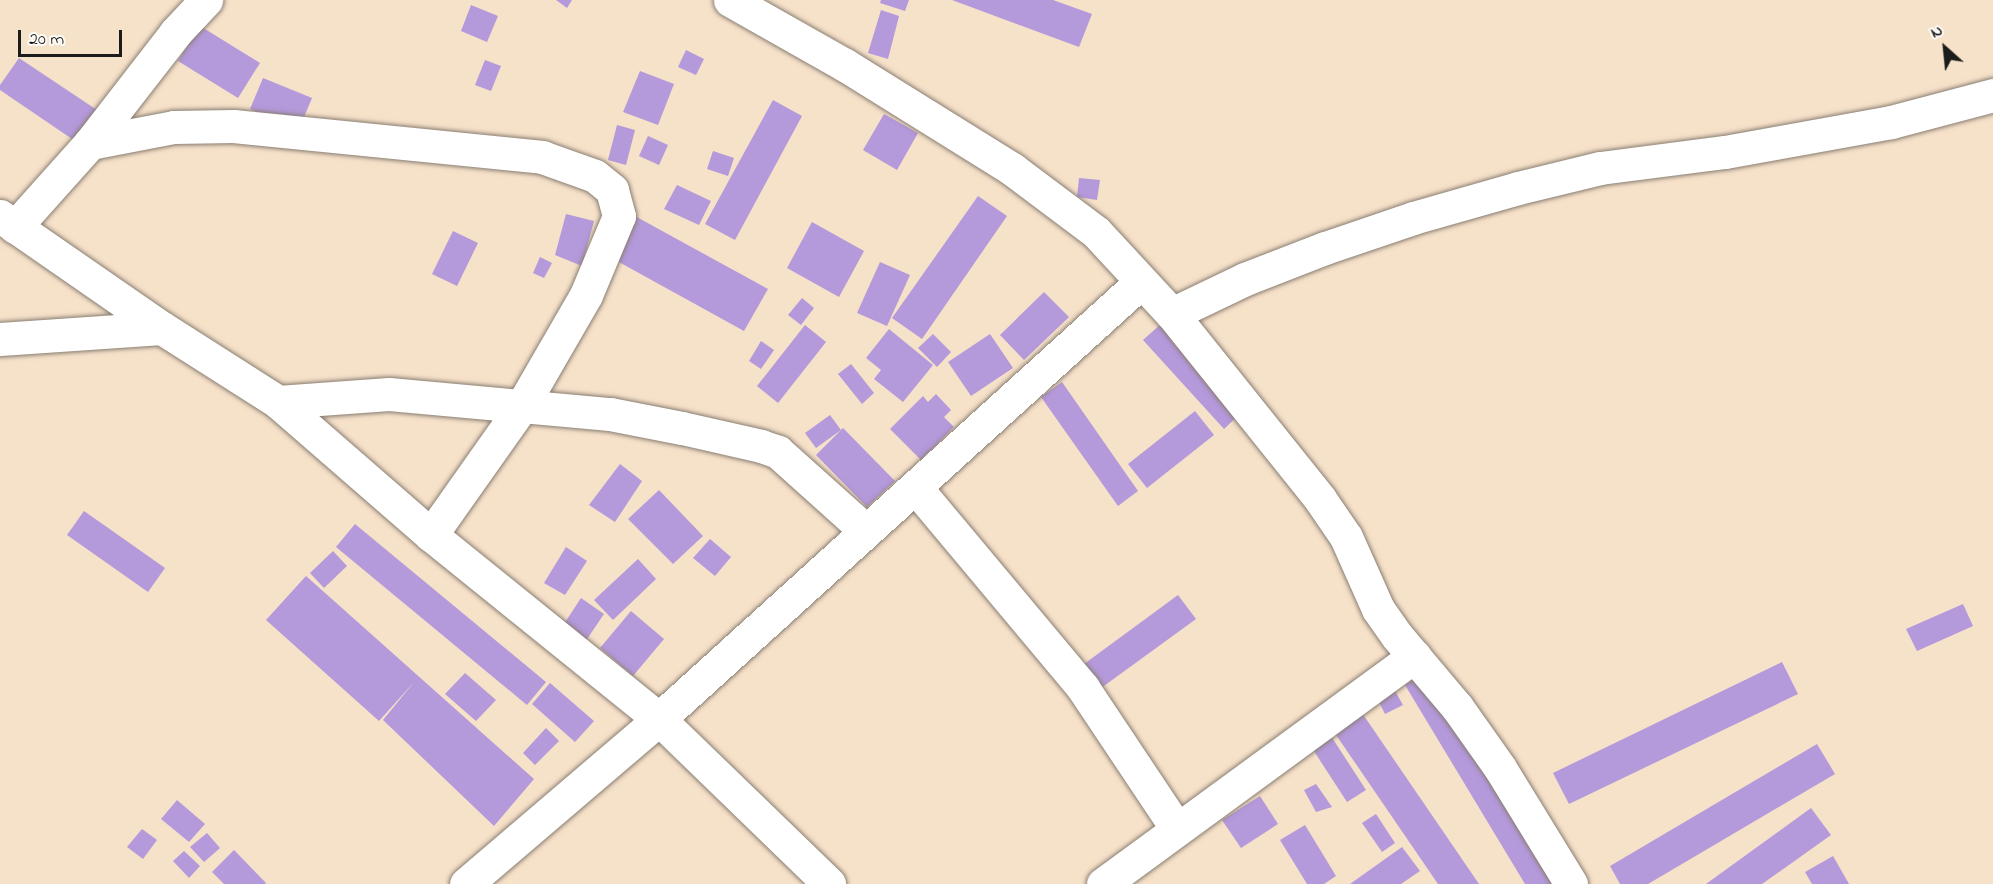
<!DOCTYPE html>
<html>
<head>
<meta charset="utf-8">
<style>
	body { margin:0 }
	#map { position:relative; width:1993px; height:884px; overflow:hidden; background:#f6e1c9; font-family:"Indie Flower",sans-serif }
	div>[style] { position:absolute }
	.building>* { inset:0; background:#b499db }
	.roads { filter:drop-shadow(0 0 2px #897e72) drop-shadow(0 0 2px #897e72) }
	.minor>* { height:33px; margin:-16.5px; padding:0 16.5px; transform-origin:16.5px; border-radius:16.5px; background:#fff }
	span { translate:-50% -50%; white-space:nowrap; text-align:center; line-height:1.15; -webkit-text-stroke:6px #fdfcf7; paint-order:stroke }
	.north { position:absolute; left:1915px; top:18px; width:60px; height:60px; -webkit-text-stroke:4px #fdfcf7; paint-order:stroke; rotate:333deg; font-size:16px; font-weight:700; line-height:24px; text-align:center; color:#1c1c1c }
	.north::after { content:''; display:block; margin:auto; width:21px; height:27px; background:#1c1c1c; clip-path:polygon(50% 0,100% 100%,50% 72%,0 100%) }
	.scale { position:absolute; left:18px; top:30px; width:104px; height:27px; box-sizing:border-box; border:3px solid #1c1c1c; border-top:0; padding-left:8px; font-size:18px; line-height:21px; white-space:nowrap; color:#1c1c1c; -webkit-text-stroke:4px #fdfcf7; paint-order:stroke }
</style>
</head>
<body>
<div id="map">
	<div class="building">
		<i style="clip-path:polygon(556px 0,572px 0,567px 8px)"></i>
		<i style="clip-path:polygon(881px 0,909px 0,905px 11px,880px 3px)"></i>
		<i style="clip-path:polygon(952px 0,1053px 0,1092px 14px,1079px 47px)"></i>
		<i style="clip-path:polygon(471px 5px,498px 16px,487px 42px,461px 31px)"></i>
		<i style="clip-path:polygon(881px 10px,899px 16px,888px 59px,868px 53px)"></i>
		<i style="clip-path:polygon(200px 26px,260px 63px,238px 98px,178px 61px)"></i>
		<i style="clip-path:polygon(686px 50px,704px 59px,696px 75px,678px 67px)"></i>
		<i style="clip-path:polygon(19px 58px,100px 112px,78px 143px,0 90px,0 85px)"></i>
		<i style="clip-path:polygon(485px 60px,501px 66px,491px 91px,475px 85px)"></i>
		<i style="clip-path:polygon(640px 71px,674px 84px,658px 125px,623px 112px)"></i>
		<i style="clip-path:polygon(263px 78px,312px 98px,299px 129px,250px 109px)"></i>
		<i style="clip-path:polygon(773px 100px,802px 116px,735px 240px,705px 224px)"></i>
		<i style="clip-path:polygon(884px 114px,918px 133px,897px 170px,863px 150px)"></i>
		<i style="clip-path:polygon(617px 125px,635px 130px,626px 165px,608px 160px)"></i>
		<i style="clip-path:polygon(648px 136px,668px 145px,659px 165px,639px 156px)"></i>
		<i style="clip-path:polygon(713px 151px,734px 158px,728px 176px,707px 169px)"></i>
		<i style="clip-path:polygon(1079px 178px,1100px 180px,1097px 200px,1077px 197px)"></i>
		<i style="clip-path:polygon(677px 185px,711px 201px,699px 225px,664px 209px)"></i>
		<i style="clip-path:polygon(978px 196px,1007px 216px,922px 339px,892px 318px)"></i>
		<i style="clip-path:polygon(566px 214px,594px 221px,582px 266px,555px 255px)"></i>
		<i style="clip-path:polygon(633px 215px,768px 289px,744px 331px,608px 256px)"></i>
		<i style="clip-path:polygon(812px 222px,864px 251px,839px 297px,787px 268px)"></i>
		<i style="clip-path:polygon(453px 231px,478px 243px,457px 286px,432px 274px)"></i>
		<i style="clip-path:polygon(540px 257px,552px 263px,544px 278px,533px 273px)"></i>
		<i style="clip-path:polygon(880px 262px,910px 275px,887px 326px,857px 313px)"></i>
		<i style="clip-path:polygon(1044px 292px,1069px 317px,1024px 360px,1000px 335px)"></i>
		<i style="clip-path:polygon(802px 298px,814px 308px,801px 325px,788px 315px)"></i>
		<i style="clip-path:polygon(1162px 323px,1243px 411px,1224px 429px,1143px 340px)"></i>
		<i style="clip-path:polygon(805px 325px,826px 342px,778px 403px,757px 386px)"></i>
		<i style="clip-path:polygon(889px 329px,933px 365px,903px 402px,874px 379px,881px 370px,866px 358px)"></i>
		<i style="clip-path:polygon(933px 334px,951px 352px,937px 367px,918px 348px)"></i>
		<i style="clip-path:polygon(990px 334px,1013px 368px,971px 396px,948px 362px)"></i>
		<i style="clip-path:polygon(761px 341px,774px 350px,761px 369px,749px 361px)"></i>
		<i style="clip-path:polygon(851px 364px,874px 393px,862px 404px,838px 374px)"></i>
		<i style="clip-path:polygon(1062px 382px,1138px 491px,1118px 506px,1041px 397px)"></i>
		<i style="clip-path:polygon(936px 394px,951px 410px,944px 417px,954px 427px,921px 460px,890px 429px,923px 396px,928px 402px)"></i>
		<i style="clip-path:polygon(1195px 411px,1214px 435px,1147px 488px,1128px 464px)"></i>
		<i style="clip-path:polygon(830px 415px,841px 430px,816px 448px,805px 433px)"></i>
		<i style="clip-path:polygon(843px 428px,895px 481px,867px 507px,816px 455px)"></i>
		<i style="clip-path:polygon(620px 464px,642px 481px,615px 522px,589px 505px)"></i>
		<i style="clip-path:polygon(659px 490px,703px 536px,673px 564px,628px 519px)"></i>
		<i style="clip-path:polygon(84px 511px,165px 568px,148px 592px,67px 535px)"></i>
		<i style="clip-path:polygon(355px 524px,546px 682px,527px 705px,336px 547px)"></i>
		<i style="clip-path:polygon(710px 539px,731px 557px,715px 576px,693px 558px)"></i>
		<i style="clip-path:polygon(566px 547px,587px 561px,565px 595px,544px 583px)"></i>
		<i style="clip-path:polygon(333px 551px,347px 566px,324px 588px,310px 573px)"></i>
		<i style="clip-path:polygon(638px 559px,656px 579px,613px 620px,594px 600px)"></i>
		<i style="clip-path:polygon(306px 576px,534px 779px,494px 826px,383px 720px,414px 682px,379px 721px,266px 620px)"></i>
		<i style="clip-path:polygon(1178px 595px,1196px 619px,1097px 691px,1080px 667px)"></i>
		<i style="clip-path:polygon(581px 598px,604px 614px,583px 645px,560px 630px)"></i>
		<i style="clip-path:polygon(1963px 604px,1973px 626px,1917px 651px,1906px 629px)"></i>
		<i style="clip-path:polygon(631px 611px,664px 639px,633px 676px,600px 648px)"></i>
		<i style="clip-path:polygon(1782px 662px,1798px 694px,1569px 804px,1553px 773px)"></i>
		<i style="clip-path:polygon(1426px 672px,1553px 884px,1525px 884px,1405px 685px)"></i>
		<i style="clip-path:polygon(465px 673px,496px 700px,476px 721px,445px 694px)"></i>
		<i style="clip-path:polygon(550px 683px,594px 721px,575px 742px,532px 704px)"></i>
		<i style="clip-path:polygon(1394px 689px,1403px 705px,1385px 714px,1377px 698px)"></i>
		<i style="clip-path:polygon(1360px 710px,1479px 884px,1438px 884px,1332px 729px)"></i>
		<i style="clip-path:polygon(546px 728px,559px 741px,535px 765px,523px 753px)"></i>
		<i style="clip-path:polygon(1329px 733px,1366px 790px,1347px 802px,1310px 745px)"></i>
		<i style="clip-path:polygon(1817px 744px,1835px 774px,1648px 884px,1620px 884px,1610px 866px)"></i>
		<i style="clip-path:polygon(1316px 784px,1332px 807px,1316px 812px,1304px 790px)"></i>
		<i style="clip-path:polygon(1260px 796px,1278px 824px,1241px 848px,1222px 820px)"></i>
		<i style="clip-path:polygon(177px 800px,205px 824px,189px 842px,161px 819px)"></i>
		<i style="clip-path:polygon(1811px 808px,1831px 835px,1762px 884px,1706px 884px)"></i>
		<i style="clip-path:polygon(1376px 814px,1395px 843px,1382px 852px,1362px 823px)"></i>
		<i style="clip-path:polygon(1305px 825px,1336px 876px,1324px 884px,1307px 884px,1280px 840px)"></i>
		<i style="clip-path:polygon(142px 829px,157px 840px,143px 859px,127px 847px)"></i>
		<i style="clip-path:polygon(207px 833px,220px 848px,204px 862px,190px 847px)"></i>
		<i style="clip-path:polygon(1402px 847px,1420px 871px,1401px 884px,1350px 884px)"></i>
		<i style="clip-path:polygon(234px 850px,266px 883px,265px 884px,224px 884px,212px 872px)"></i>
		<i style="clip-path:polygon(184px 851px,200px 866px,189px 878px,173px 861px)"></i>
		<i style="clip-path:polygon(1833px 856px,1849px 884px,1812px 884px,1805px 872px)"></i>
	</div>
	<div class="roads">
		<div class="minor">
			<i style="left:730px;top:0;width:132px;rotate:29.5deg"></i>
			<i style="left:845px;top:65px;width:197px;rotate:31.9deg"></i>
			<i style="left:1012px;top:169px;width:105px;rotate:36.9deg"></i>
			<i style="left:1096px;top:232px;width:112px;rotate:47.2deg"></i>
			<i style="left:1172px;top:314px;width:237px;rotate:51.3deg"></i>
			<i style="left:1320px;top:499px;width:46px;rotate:55.6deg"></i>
			<i style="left:1346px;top:537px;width:79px;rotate:66deg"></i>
			<i style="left:1378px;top:609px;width:33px;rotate:55deg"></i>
			<i style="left:1397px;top:636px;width:93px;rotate:49.8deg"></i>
			<i style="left:1457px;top:707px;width:75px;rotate:54.8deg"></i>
			<i style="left:1500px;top:768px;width:136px;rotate:58.5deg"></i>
			<i style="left:90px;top:143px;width:86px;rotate:-10.8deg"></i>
			<i style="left:174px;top:127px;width:59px;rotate:-1deg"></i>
			<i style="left:233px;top:126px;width:311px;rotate:5.7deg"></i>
			<i style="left:542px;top:157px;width:56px;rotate:19.7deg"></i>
			<i style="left:595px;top:176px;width:22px;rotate:39deg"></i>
			<i style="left:612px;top:190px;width:27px;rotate:75deg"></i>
			<i style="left:619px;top:216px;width:86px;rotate:112.7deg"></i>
			<i style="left:586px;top:295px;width:128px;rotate:120deg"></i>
			<i style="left:522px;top:406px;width:158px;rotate:125.2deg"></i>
			<i style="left:0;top:216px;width:197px;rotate:34.7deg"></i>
			<i style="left:162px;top:328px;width:138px;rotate:32.5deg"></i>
			<i style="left:278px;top:402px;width:203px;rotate:41deg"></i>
			<i style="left:431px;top:535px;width:293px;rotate:38.9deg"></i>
			<i style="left:659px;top:719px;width:237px;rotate:44.1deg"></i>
			<i style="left:15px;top:227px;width:113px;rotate:-48.2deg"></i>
			<i style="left:90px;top:143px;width:140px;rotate:-52.2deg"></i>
			<i style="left:176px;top:32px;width:44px;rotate:-46.8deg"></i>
			<i style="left:1172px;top:314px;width:81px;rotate:-25.6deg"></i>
			<i style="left:1245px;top:279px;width:86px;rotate:-21.2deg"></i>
			<i style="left:1325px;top:248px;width:93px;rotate:-18.8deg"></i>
			<i style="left:1413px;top:218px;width:109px;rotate:-15.9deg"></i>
			<i style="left:1518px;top:188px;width:84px;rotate:-13.7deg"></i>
			<i style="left:1600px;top:168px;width:126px;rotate:-7.3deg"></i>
			<i style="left:1725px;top:152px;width:169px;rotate:-10.2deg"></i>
			<i style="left:1891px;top:122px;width:106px;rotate:-14.8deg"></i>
			<i style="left:0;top:339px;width:162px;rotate:-3.9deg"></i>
			<i style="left:278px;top:402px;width:111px;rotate:-4.1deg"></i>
			<i style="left:389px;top:394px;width:222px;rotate:5.2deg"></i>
			<i style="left:610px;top:414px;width:73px;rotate:11deg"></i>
			<i style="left:682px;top:428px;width:81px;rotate:12.8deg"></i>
			<i style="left:761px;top:446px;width:18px;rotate:19deg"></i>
			<i style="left:778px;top:452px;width:117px;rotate:41.9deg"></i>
			<i style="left:916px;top:488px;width:261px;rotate:50.1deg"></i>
			<i style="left:1083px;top:688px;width:169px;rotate:56.3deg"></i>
			<i style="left:466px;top:884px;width:254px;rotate:-40.5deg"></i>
			<i style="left:659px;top:719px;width:651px;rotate:-42.2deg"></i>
			<i style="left:1103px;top:884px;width:386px;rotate:-36.2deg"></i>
		</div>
	</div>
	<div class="north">N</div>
	<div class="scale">20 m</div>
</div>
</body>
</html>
